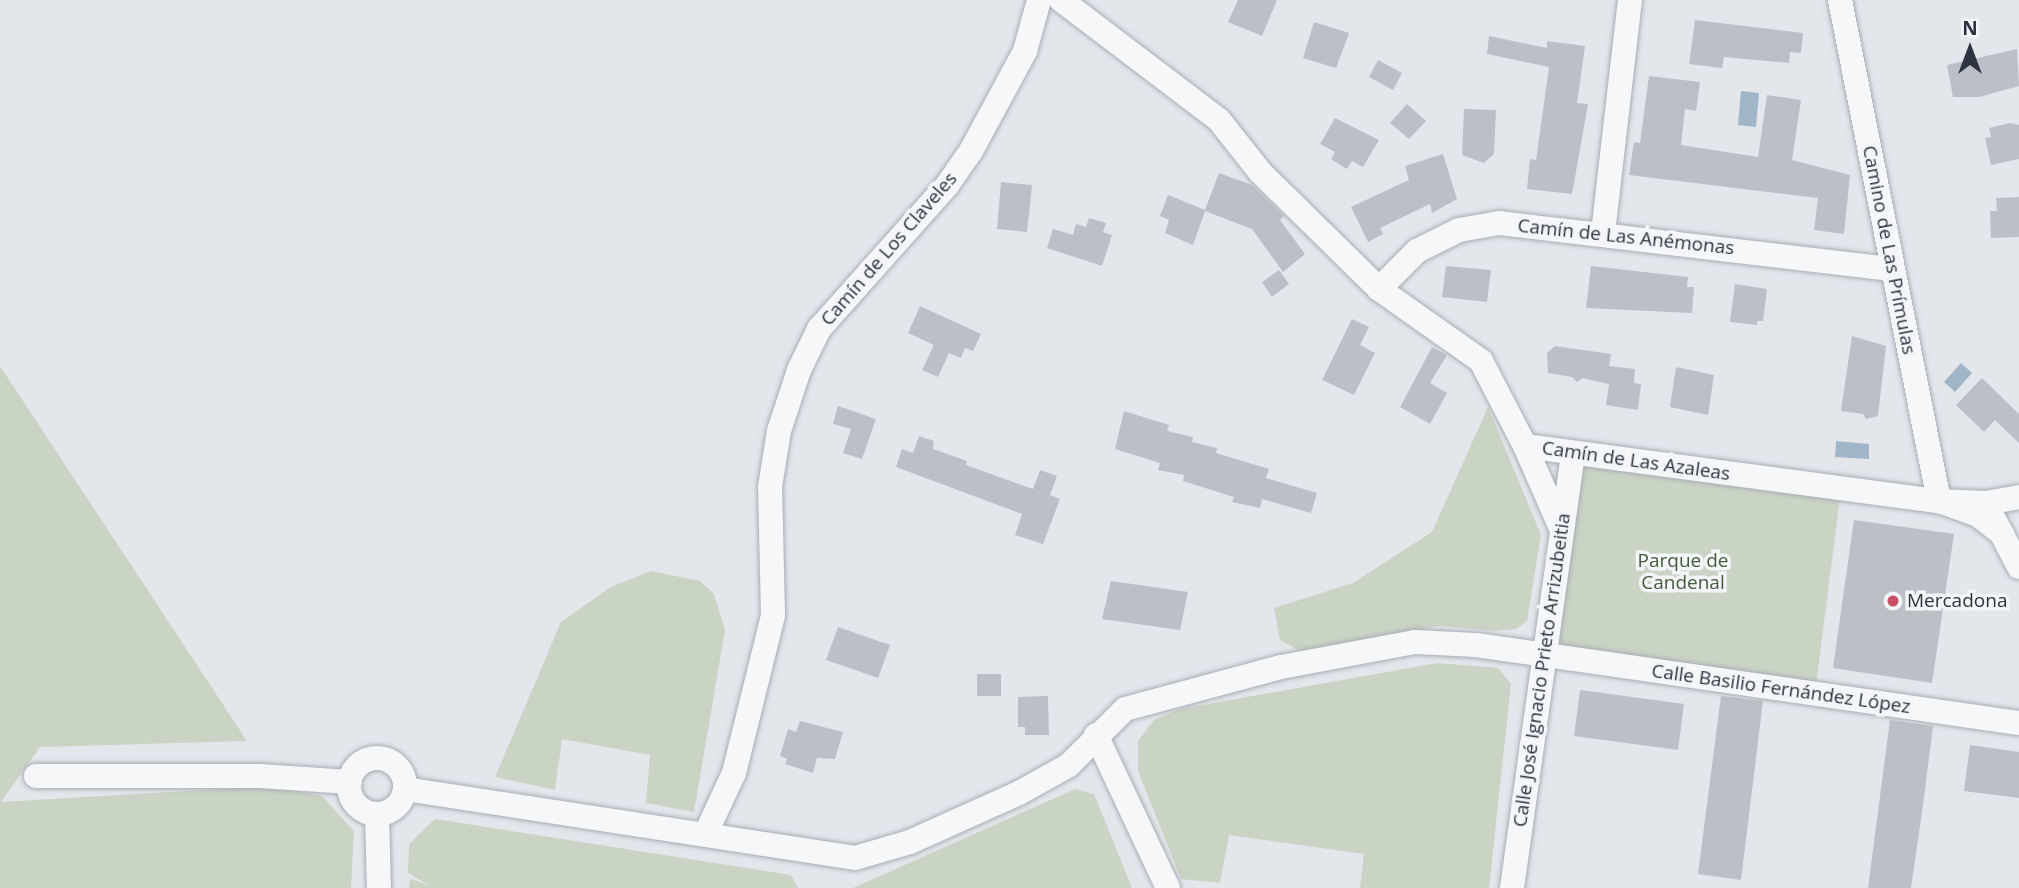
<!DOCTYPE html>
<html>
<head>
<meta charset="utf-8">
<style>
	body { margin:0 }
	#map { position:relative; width:2019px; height:888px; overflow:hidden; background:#e3e6eb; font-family:"Open Sans",sans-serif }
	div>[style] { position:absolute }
	.green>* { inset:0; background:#c9d4c5 }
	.water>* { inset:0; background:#a0b5c8 }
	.building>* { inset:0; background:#bbc0c7 }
	.roads { filter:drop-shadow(0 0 2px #a8adb5) drop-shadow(0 0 2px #a8adb5) }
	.minor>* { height:24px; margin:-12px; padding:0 12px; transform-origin:12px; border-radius:12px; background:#f6f7f9 }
	.minor>.ring { margin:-12px; padding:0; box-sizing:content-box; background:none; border:24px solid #f6f7f9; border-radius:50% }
	.dots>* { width:19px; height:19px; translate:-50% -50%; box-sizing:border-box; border:4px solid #f3f5f8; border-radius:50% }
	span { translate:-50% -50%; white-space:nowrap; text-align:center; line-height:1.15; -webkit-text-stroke:7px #f3f5f8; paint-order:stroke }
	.street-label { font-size:19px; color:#2c3442 }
	.park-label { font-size:19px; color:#415d3a }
	.poi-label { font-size:19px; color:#2c3442 }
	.left { translate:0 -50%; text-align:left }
	.north { position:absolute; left:1935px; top:14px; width:70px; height:70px; -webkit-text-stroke:5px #f3f5f8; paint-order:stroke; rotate:0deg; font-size:19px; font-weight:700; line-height:28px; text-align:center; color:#2c3442 }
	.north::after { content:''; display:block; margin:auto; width:24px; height:32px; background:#2c3442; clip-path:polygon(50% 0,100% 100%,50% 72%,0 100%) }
</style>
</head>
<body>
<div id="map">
	<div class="green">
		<i style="clip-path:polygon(0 366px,247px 741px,40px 747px,1px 802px,273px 786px,322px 796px,354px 831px,351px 888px,0 888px)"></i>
		<i style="clip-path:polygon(1488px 407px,1541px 535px,1527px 621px,1516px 629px,1495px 631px,1439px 626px,1306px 654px,1280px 640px,1274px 608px,1353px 583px,1432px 532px)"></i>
		<i style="clip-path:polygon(1573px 453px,1841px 490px,1815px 693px,1542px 657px)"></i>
		<i style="clip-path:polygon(651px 571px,700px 581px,714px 594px,725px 630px,694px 812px,646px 803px,650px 755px,562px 739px,555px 790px,495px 777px,561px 622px,611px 587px)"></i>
		<i style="clip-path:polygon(1437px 663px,1498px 668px,1511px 684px,1489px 888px,1360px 888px,1364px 854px,1229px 835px,1220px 883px,1181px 879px,1138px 771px,1138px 741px,1154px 720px,1180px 709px)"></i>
		<i style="clip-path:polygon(1075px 789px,1094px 794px,1132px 888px,853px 888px)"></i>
		<i style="clip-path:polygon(435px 819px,791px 875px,798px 888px,409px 888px,410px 879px,429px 885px,408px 873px,409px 844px)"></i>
	</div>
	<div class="water">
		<i style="clip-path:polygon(1741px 91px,1759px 93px,1756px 127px,1738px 125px)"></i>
		<i style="clip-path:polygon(1961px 363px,1972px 373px,1955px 392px,1944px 382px)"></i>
		<i style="clip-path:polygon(1836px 441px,1869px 444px,1869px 459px,1835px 457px)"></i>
	</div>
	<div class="building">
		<i style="clip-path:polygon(1238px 0,1277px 0,1262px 36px,1228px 22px)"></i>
		<i style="clip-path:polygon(1695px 20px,1803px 33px,1801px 53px,1790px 52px,1789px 63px,1724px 57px,1722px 68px,1689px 64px)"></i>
		<i style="clip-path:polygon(1314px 22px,1349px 33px,1336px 68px,1303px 58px)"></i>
		<i style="clip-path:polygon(1489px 36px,1547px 48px,1547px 41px,1585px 46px,1577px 103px,1588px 104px,1572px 194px,1527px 189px,1530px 159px,1536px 160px,1549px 67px,1487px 54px)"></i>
		<i style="clip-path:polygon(2017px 49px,2019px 86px,1979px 97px,1953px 97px,1947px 65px)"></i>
		<i style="clip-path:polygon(1378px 60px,1402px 73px,1393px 90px,1369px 77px)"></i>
		<i style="clip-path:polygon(1649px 76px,1700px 82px,1696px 111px,1685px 109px,1681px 145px,1758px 157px,1767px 95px,1801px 100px,1792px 160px,1850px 175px,1844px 234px,1814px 230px,1818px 198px,1629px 175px,1634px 142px,1640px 143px)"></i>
		<i style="clip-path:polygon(1407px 104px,1426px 121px,1409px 139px,1390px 123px)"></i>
		<i style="clip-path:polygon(1464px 109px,1496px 110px,1494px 154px,1484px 163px,1462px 155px)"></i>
		<i style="clip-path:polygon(1335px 118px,1379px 140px,1363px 167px,1352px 161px,1347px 169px,1331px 159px,1335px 152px,1320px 144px)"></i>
		<i style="clip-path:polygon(2010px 123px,2019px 125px,2019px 159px,1991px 165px,1985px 138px,1991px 137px,1989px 128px)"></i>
		<i style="clip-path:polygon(1443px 154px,1457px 199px,1432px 213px,1430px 204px,1380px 228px,1383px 234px,1368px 242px,1351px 207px,1409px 180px,1405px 166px)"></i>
		<i style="clip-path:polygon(1219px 173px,1252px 185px,1284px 216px,1280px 220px,1305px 254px,1283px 272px,1252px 229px,1205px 211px,1193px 245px,1165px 233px,1169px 220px,1160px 216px,1168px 195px,1205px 210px)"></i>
		<i style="clip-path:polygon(1001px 182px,1032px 185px,1027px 232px,997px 229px)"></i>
		<i style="clip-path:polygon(2019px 197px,2019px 237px,1991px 238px,1990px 211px,1997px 211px,1996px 198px)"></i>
		<i style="clip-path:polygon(1089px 218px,1106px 223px,1103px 232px,1112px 235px,1102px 266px,1047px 248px,1053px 229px,1073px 235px,1076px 224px,1086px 227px)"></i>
		<i style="clip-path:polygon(1446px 266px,1491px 270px,1487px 302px,1442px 297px)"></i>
		<i style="clip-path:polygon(1591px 266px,1688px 277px,1687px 287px,1694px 287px,1692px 313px,1586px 308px)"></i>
		<i style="clip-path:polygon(1279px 270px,1289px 284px,1272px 297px,1262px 282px)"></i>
		<i style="clip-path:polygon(1735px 284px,1767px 289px,1763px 321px,1757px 321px,1757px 325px,1730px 322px)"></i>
		<i style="clip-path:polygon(920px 306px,981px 334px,973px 351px,965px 348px,961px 358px,949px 353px,938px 377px,922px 370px,934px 345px,908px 333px)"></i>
		<i style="clip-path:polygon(1352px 319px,1369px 327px,1360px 345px,1375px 353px,1354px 395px,1322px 380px)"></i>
		<i style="clip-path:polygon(1852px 336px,1886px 346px,1878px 416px,1866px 419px,1863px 414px,1841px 411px)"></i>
		<i style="clip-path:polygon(1555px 346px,1611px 354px,1609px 366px,1635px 369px,1634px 383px,1641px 384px,1638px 410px,1606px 405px,1609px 384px,1582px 378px,1577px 382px,1572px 377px,1548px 373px,1547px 353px)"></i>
		<i style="clip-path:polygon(1432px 347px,1447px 355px,1430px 383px,1447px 393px,1430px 424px,1400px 407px)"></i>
		<i style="clip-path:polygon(1676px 367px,1714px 375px,1708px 415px,1670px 407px)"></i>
		<i style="clip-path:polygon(1982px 378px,2019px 414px,2019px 443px,1995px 420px,1984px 432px,1956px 405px)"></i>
		<i style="clip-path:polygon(838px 406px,876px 419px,862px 459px,843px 453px,851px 429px,833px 424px)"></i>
		<i style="clip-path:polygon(1124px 411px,1169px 425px,1167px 431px,1193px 437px,1192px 442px,1217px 448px,1216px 453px,1269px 469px,1266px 478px,1317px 493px,1311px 513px,1262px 499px,1260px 508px,1232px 502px,1234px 497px,1183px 481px,1184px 475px,1158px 470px,1160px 463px,1115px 449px)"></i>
		<i style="clip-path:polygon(919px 436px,934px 441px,933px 449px,967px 461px,966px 465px,1033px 489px,1040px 470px,1057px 476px,1050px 495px,1060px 499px,1043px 544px,1015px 535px,1022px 514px,896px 467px,902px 449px,913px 453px)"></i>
		<i style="clip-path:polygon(1854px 520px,1954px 534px,1932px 683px,1833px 668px)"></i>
		<i style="clip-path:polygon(1111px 581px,1188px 592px,1180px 630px,1102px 619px)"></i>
		<i style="clip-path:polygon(838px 627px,890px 645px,878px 678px,826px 660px)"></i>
		<i style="clip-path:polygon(977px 674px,1001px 674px,1001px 696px,977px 696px)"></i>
		<i style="clip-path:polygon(1580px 690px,1684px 704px,1678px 750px,1574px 736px)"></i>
		<i style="clip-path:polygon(1048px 696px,1049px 735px,1025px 735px,1025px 727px,1018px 727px,1018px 697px)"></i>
		<i style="clip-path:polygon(1721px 696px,1763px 701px,1741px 880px,1698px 874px)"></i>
		<i style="clip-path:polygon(1890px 720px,1933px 726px,1923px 805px,1911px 888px,1868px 888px)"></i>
		<i style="clip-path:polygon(800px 721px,843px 732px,835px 759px,817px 758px,813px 773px,785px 764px,787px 759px,780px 756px,788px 729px,796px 732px)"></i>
		<i style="clip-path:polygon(1970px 745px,2019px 752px,2019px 798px,1964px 791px)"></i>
	</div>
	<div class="roads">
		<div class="minor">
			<i style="left:1061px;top:0;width:198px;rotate:37.2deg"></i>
			<i style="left:1219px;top:120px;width:66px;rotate:51.7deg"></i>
			<i style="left:1260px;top:172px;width:167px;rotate:44.5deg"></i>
			<i style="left:1379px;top:289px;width:125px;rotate:35.2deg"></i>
			<i style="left:1481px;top:361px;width:96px;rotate:62.6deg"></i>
			<i style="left:1525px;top:446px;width:418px;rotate:7.6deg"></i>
			<i style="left:1939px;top:501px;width:47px;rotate:2.4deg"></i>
			<i style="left:1986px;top:503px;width:34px;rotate:-10deg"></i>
			<i style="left:1840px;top:0;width:511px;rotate:78.82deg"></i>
			<i style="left:1939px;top:501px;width:41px;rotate:19.7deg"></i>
			<i style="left:1978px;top:515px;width:31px;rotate:38deg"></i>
			<i style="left:1603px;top:233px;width:235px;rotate:-83.4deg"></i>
			<i style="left:1379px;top:289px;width:54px;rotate:-45deg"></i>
			<i style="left:1417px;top:251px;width:47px;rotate:-26.6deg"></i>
			<i style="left:1459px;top:230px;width:41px;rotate:-9.9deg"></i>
			<i style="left:1499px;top:223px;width:396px;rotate:6.7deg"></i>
			<i style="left:1525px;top:446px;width:90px;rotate:66.3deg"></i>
			<i style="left:1994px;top:519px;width:54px;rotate:62.5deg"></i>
			<i style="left:1096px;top:735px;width:169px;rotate:64.8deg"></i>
			<i class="ring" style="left:349px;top:758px;width:32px;height:32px"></i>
			<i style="left:36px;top:776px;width:224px"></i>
			<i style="left:260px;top:776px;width:90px;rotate:3.8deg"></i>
			<i style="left:405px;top:789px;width:455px;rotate:8.7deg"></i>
			<i style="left:855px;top:858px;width:57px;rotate:-16.2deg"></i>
			<i style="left:910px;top:842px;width:120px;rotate:-24.2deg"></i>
			<i style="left:1019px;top:793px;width:57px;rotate:-29.2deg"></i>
			<i style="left:1069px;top:765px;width:79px;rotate:-45deg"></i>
			<i style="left:1125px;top:709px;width:162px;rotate:-15.1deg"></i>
			<i style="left:1281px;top:667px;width:136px;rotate:-10.6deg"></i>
			<i style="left:1415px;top:642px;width:61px;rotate:2.8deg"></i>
			<i style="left:1476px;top:645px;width:549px;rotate:8.17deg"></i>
			<i style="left:377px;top:814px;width:74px;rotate:88.5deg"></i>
			<i style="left:706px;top:833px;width:66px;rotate:-65deg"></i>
			<i style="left:734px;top:773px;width:163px;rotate:-76.1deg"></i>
			<i style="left:773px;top:615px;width:128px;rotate:-91.3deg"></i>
			<i style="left:770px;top:487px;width:57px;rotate:-80.9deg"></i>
			<i style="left:779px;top:431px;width:64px;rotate:-71.8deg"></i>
			<i style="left:799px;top:370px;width:46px;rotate:-64deg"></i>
			<i style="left:819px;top:329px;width:194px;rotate:-48.3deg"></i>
			<i style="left:948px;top:184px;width:40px;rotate:-55.1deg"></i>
			<i style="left:971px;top:151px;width:114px;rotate:-61.6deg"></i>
			<i style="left:1025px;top:51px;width:53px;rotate:-74.6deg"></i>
			<i style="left:1512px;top:888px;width:439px;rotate:-82deg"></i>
		</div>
	</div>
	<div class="dots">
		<i style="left:1893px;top:601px;background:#c84f65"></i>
	</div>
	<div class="street-label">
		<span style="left:1626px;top:237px;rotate:6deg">Camín de Las Anémonas</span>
		<span style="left:889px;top:249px;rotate:-49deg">Camín de Los Claveles</span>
		<span style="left:1889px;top:250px;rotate:79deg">Camino de Las Prímulas</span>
		<span style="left:1636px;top:461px;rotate:8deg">Camín de Las Azaleas</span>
		<span style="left:1542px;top:670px;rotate:-82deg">Calle José Ignacio Prieto Arrizubeitia</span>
		<span style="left:1781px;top:689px;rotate:8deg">Calle Basilio Fernández López</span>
	</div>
	<div class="park-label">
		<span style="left:1683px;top:572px">Parque de<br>Candenal</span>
	</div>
	<div class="poi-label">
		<span class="left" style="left:1907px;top:601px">Mercadona</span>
	</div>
	<div class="north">N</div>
</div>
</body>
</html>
